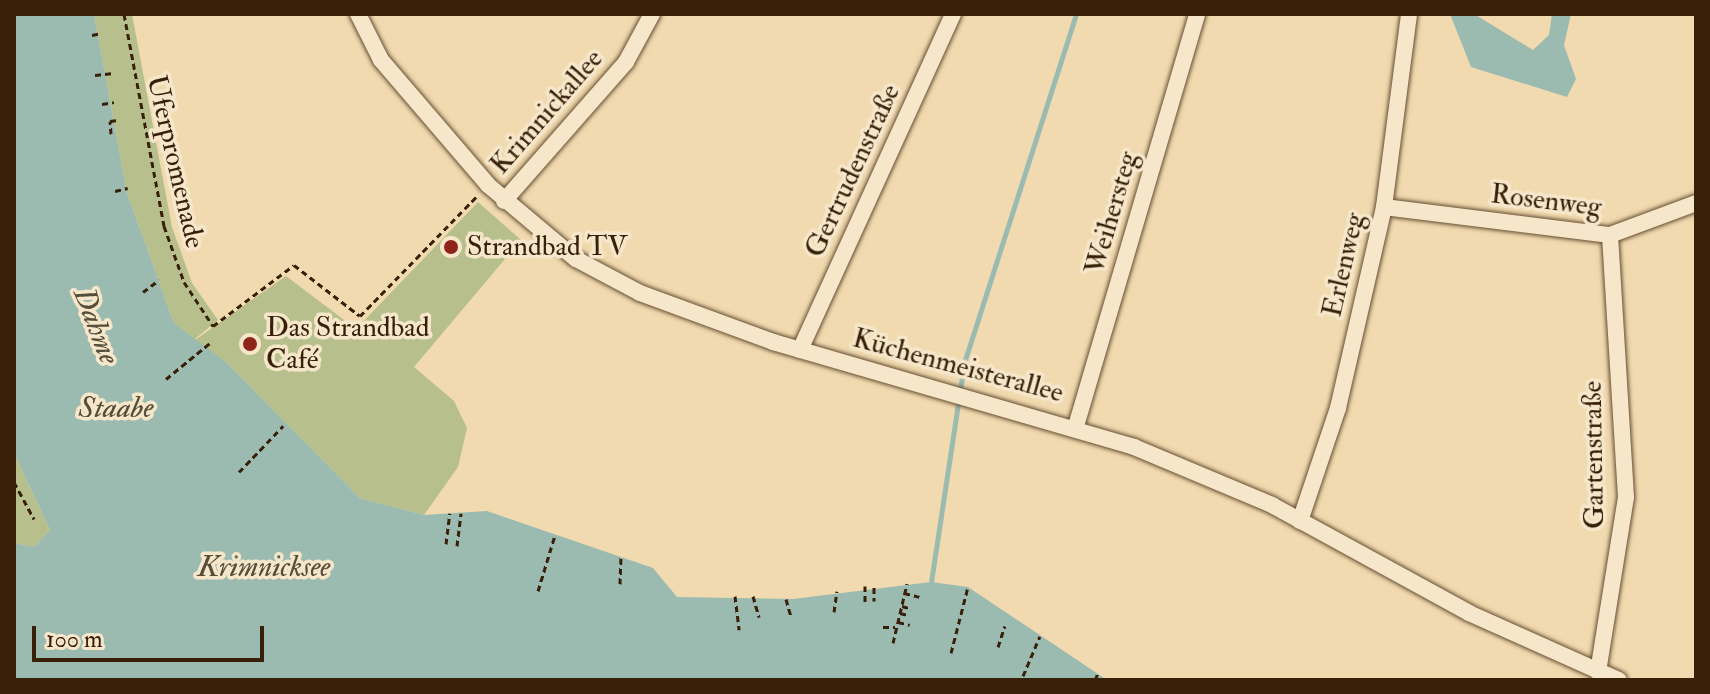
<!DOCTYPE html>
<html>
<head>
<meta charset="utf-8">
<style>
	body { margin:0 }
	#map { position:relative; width:1710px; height:694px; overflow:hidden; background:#f1daaf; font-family:"IM FELL Double Pica",serif }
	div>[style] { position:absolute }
	.green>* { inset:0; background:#b7c08c }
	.water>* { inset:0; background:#9bbab0 }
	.stream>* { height:5px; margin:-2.5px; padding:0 2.5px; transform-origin:2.5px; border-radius:2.5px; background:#9bbab0 }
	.path>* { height:3px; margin-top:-1.5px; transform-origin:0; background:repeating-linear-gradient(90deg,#371f08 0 6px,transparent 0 10px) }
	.roads { filter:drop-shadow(0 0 2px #664e32) drop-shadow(0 0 2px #664e32) }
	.street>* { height:16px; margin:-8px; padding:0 8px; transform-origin:8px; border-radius:8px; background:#f6e7cb }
	.dots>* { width:22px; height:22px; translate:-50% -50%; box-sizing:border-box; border:4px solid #f6e7cb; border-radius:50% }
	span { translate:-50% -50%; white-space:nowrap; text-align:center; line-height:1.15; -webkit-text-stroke:7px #f6e7cb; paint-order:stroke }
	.street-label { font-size:28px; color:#371f08 }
	.poi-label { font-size:28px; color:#371f08 }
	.left { translate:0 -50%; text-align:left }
	.water-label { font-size:30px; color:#554e3a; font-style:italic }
	.frame { position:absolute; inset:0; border:16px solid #371f08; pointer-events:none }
	.scale { position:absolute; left:32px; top:626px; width:232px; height:36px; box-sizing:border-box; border:4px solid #371f08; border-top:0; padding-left:10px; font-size:24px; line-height:28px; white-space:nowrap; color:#371f08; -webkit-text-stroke:6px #f6e7cb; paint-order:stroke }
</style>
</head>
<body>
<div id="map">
	<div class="green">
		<i style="clip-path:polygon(94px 14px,132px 14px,172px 227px,192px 283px,218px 320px,195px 339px,174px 323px,127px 193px)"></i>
		<i style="clip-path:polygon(478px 202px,521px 240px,414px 367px,454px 401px,467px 428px,458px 467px,424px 515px,360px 498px,226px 362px,195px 340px,286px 276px,356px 329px)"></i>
		<i style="clip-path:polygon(14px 453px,50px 530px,34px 547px,14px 543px)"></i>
	</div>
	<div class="water">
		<i style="clip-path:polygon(14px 14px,94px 14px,127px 193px,174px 323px,226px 362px,360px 498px,424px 515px,487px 511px,653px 568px,677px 597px,793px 599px,931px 582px,968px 587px,1107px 680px,14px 680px,14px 543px,34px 547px,50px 530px,14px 453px)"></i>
		<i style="clip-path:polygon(1450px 14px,1474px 14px,1533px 50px,1549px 35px,1552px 14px,1571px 14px,1564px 45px,1576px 79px,1567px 97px,1471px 67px)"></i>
	</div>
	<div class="stream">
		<i style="left:931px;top:582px;width:221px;rotate:-81.4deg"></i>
		<i style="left:964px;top:363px;width:367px;rotate:-72.2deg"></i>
	</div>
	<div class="path">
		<i style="left:124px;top:14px;width:216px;rotate:79.3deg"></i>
		<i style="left:164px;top:226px;width:59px;rotate:70.3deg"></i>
		<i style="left:184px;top:282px;width:53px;rotate:56.6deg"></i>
		<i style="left:213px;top:326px;width:101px;rotate:-37deg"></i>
		<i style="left:294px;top:265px;width:83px;rotate:37.7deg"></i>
		<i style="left:360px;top:316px;width:169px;rotate:-45.7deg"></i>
		<i style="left:92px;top:35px;width:10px;rotate:-11deg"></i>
		<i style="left:95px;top:75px;width:19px;rotate:-6deg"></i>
		<i style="left:102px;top:104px;width:12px;rotate:-9deg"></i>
		<i style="left:111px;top:134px;width:13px;rotate:-94deg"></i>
		<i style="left:110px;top:121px;width:8px;rotate:-7deg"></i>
		<i style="left:115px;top:191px;width:13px;rotate:-13deg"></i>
		<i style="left:143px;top:292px;width:20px;rotate:-37deg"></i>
		<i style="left:345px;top:332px;width:9px;rotate:-49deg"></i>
		<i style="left:166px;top:379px;width:57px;rotate:-39.3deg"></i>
		<i style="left:239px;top:472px;width:64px;rotate:-46.3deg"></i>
		<i style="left:14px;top:482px;width:42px;rotate:61.6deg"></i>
		<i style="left:446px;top:544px;width:31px;rotate:-83deg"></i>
		<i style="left:457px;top:546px;width:33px;rotate:-83deg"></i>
		<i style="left:620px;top:584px;width:28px;rotate:-88deg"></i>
		<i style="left:865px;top:586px;width:19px;rotate:90deg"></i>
		<i style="left:874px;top:587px;width:14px;rotate:90deg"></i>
		<i style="left:538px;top:591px;width:59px;rotate:-73.1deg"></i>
		<i style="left:904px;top:593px;width:16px;rotate:14deg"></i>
		<i style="left:735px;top:596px;width:34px;rotate:83deg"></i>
		<i style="left:753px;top:596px;width:22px;rotate:74deg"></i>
		<i style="left:786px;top:599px;width:18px;rotate:74deg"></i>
		<i style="left:902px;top:606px;width:10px;rotate:17deg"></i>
		<i style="left:834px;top:612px;width:21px;rotate:-82deg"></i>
		<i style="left:900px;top:613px;width:8px;rotate:14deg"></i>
		<i style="left:898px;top:622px;width:12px;rotate:14deg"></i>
		<i style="left:883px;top:627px;width:12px"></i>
		<i style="left:893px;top:643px;width:61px;rotate:-76.7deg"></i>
		<i style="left:998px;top:647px;width:22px;rotate:-72deg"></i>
		<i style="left:951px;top:653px;width:68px;rotate:-75.6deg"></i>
		<i style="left:1023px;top:676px;width:43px;rotate:-67deg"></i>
		<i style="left:1095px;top:680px;width:8px;rotate:-67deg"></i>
	</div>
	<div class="roads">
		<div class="street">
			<i style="left:358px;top:14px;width:51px;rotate:63.4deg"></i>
			<i style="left:381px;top:60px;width:165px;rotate:49.4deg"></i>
			<i style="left:488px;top:185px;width:115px;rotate:40.1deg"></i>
			<i style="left:576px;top:259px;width:72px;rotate:28deg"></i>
			<i style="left:640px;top:293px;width:142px;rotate:20.2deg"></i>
			<i style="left:773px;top:342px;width:376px;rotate:16.2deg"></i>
			<i style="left:1134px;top:447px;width:150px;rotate:22.8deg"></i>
			<i style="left:1272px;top:505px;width:225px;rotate:28.7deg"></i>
			<i style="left:1469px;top:613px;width:164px;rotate:24.1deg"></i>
			<i style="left:504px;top:201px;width:185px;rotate:-48.7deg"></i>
			<i style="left:626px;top:62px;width:55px;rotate:-61.6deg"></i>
			<i style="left:1384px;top:207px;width:228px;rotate:7.1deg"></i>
			<i style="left:1610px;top:235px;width:92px;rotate:-20.4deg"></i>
			<i style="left:800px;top:350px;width:369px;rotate:-65.5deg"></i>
			<i style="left:1076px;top:426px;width:429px;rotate:-73.6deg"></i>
			<i style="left:1300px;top:521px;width:119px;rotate:-71.4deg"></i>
			<i style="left:1338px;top:408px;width:206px;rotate:-77.1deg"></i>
			<i style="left:1384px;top:207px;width:195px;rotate:-82.6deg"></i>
			<i style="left:1598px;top:672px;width:177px;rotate:-80.9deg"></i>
			<i style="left:1626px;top:497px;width:262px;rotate:-93.5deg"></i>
		</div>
	</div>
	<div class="dots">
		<i style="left:451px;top:247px;background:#8f2418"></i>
		<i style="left:250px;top:344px;background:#8f2418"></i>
	</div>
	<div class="street-label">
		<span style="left:547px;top:112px;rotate:-49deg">Krimnickallee</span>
		<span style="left:175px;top:162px;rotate:77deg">Uferpromenade</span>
		<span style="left:853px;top:171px;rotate:-65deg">Gertrudenstraße</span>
		<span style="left:1546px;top:201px;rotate:7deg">Rosenweg</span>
		<span style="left:1112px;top:213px;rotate:-74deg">Weihersteg</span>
		<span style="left:1344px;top:265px;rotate:-77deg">Erlenweg</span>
		<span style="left:958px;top:366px;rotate:15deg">Küchenmeisterallee</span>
		<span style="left:1594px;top:455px;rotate:-91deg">Gartenstraße</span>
	</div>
	<div class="poi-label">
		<span class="left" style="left:467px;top:247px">Strandbad TV</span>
		<span class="left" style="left:266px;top:344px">Das Strandbad<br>Café</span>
	</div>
	<div class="water-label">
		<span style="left:96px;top:326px;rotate:69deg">Dahme</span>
		<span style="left:116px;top:408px">Staabe</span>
		<span style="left:264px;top:567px">Krimnicksee</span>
	</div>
	<div class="frame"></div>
	<div class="scale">100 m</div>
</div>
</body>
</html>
